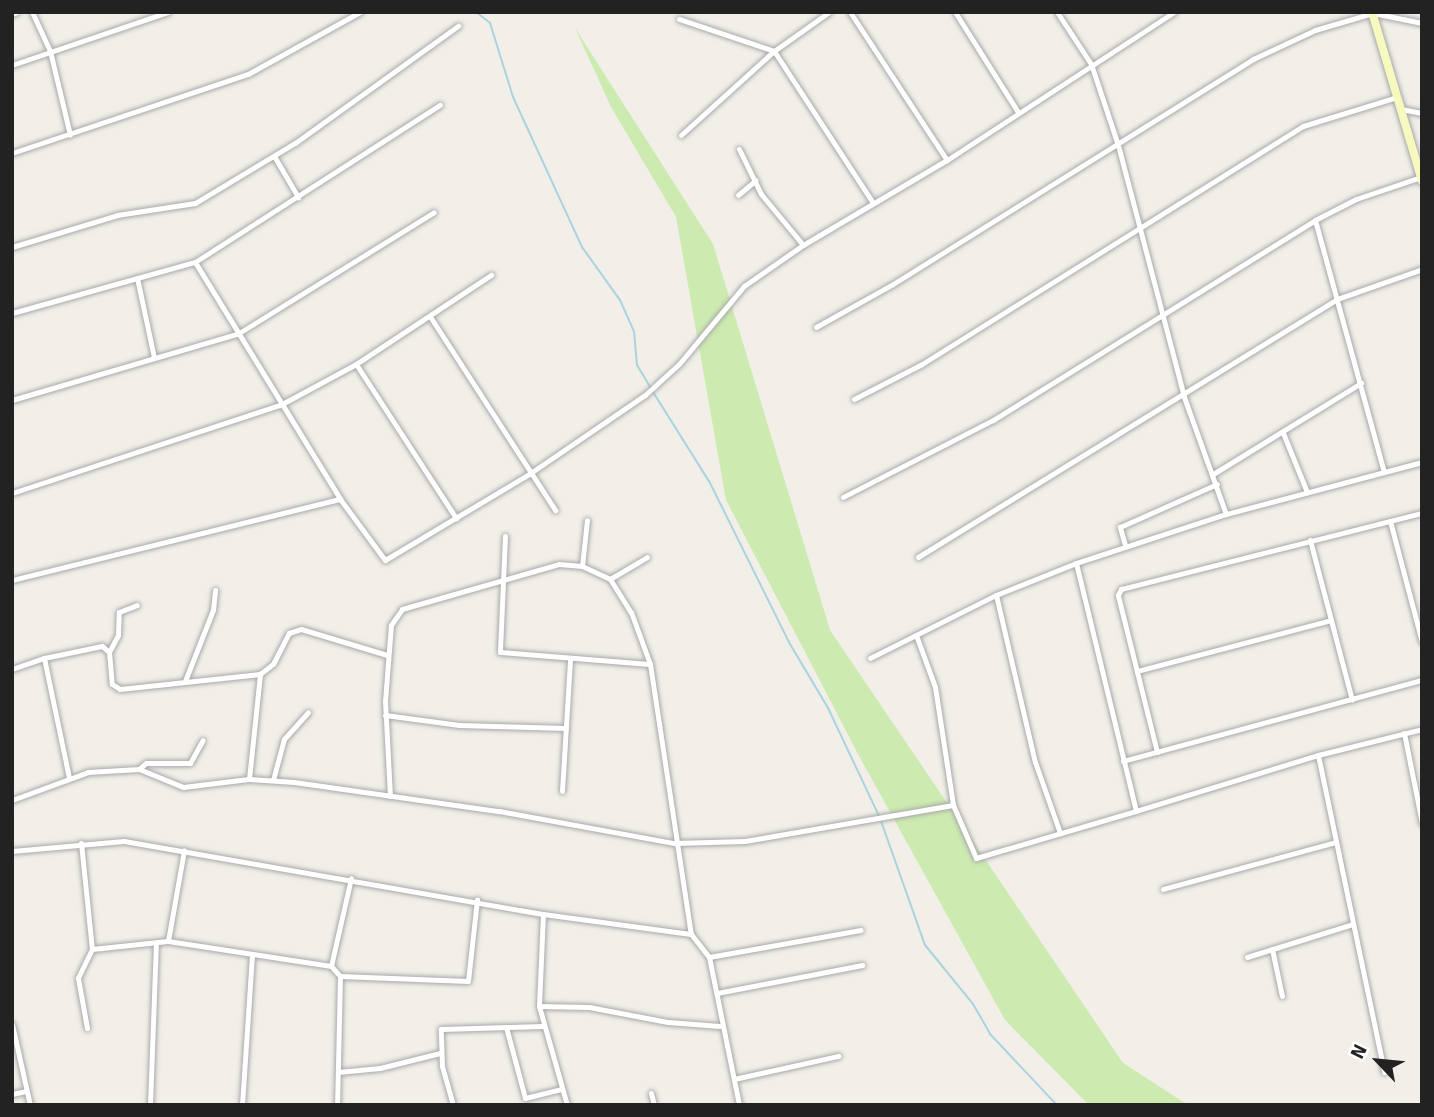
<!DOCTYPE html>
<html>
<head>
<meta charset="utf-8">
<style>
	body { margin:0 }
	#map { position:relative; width:1434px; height:1117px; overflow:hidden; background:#f2efe9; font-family:Signika,sans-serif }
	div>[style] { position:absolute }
	.grass>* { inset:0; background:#cdebb0 }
	.stream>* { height:2px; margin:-1px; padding:0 1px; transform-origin:1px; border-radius:1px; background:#aad3df }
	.roads { filter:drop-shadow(0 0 2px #a9a9a9) drop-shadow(0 0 2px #a9a9a9) }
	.street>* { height:5px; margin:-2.5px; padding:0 2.5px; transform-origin:2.5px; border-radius:2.5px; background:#fff }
	.secondary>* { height:8px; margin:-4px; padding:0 4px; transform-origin:4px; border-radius:4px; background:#f7fabf }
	span { translate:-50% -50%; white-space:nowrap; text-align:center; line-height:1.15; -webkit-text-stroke:7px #fff; paint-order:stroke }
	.frame { position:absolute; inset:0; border:14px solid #222; pointer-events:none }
	.north { position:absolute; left:1343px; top:1026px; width:70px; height:70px; -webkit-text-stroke:5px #fff; paint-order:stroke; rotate:296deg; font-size:19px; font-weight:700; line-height:28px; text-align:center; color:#222 }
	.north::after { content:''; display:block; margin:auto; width:24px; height:32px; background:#222; clip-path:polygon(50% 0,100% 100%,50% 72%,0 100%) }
</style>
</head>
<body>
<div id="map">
	<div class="grass">
		<i style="clip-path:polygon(575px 28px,713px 244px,830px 630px,1123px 1063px,1188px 1105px,1089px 1105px,1005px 1020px,859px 756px,726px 500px,676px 217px,611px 107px)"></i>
	</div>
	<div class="stream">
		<i style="left:476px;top:12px;width:18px;rotate:38deg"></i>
		<i style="left:490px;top:23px;width:77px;rotate:72.7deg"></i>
		<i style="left:513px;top:97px;width:165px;rotate:65.3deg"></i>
		<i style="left:582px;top:247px;width:65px;rotate:54.4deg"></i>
		<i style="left:620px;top:300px;width:34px;rotate:66deg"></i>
		<i style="left:634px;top:331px;width:34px;rotate:85deg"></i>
		<i style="left:637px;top:365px;width:26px;rotate:59deg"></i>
		<i style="left:653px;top:392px;width:107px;rotate:57.9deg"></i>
		<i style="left:710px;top:483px;width:180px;rotate:63.6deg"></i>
		<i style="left:790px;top:644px;width:74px;rotate:59.3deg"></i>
		<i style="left:828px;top:708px;width:119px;rotate:64.7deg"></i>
		<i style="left:881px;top:821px;width:132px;rotate:70.5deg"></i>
		<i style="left:925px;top:945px;width:76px;rotate:50.9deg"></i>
		<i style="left:973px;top:1004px;width:34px;rotate:60deg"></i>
		<i style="left:990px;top:1034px;width:98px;rotate:46.7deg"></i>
	</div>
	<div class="roads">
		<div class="street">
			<i style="left:32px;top:12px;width:43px;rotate:65.2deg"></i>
			<i style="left:50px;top:51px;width:86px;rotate:76.6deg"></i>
			<i style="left:850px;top:12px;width:177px;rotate:56.8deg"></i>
			<i style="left:955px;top:12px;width:118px;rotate:57.8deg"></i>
			<i style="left:1057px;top:12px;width:62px;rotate:56.8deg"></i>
			<i style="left:1091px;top:64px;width:85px;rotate:71.6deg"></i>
			<i style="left:1118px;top:145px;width:260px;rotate:75.3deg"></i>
			<i style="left:1184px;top:397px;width:124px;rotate:70.3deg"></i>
			<i style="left:12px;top:14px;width:5px;rotate:-22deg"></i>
			<i style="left:679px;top:19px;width:100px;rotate:18.6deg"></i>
			<i style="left:774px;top:51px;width:181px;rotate:56.9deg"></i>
			<i style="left:12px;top:65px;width:165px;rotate:-18.8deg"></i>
			<i style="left:1401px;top:109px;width:21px;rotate:11deg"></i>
			<i style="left:681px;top:135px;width:125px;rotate:-42.1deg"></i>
			<i style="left:774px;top:51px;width:67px;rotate:-35.3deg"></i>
			<i style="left:739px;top:149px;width:50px;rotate:63.9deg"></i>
			<i style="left:761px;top:194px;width:66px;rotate:50.5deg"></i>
			<i style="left:12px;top:153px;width:249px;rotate:-18.5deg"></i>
			<i style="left:248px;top:74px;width:128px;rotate:-29deg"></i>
			<i style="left:274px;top:156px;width:48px;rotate:59.7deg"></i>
			<i style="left:738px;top:195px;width:23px;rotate:-40deg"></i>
			<i style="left:1315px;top:220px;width:261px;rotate:74.7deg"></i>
			<i style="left:12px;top:247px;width:110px;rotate:-16.9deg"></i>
			<i style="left:117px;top:215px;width:79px;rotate:-8.7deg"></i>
			<i style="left:195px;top:203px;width:117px;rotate:-31deg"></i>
			<i style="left:295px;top:143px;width:201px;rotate:-35.7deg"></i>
			<i style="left:195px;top:262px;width:278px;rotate:58.5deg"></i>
			<i style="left:340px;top:499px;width:76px;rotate:53.6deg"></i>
			<i style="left:385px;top:560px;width:168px;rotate:-30.8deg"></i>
			<i style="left:529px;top:474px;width:140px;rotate:-34.3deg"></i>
			<i style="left:645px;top:395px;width:46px;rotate:-42.4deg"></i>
			<i style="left:679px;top:364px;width:102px;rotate:-50.2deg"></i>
			<i style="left:744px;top:286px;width:72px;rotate:-34.8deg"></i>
			<i style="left:803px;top:245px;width:167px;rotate:-30.6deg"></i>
			<i style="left:947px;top:160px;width:271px;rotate:-33.1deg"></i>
			<i style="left:137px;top:278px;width:81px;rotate:77.9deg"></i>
			<i style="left:12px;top:313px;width:190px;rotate:-15.6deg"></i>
			<i style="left:195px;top:262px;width:291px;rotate:-32.7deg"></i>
			<i style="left:431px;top:318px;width:229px;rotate:57.1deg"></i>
			<i style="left:816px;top:327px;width:88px;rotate:-29.2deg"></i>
			<i style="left:893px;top:284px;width:425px;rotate:-32deg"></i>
			<i style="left:1253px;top:59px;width:68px;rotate:-25.1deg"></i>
			<i style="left:1315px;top:30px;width:60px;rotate:-16.3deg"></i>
			<i style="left:1373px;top:13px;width:50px;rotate:11.5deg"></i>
			<i style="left:356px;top:364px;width:184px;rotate:57deg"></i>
			<i style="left:854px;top:399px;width:76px;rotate:-27.2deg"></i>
			<i style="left:922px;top:364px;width:449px;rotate:-32deg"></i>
			<i style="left:1303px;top:126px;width:98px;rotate:-17.1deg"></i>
			<i style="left:12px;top:400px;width:237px;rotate:-16.4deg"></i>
			<i style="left:239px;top:333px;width:229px;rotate:-31.8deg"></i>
			<i style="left:1283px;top:433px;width:64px;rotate:67.9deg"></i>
			<i style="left:1422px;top:462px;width:203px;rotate:165.1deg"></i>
			<i style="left:1226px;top:514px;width:158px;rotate:161.9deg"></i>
			<i style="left:1076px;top:563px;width:255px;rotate:76.4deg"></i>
			<i style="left:1136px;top:811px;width:190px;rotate:-17.1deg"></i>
			<i style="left:1318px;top:755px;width:107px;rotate:-14deg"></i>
			<i style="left:1213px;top:474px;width:174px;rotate:-31.6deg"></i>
			<i style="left:12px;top:493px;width:282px;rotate:-18.2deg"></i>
			<i style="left:280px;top:405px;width:86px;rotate:-28.3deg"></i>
			<i style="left:356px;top:364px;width:162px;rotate:-33.4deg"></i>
			<i style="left:843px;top:497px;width:169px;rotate:-27.2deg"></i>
			<i style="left:993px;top:420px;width:379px;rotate:-31.8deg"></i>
			<i style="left:1315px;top:220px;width:46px;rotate:-27.1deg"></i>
			<i style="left:1356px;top:199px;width:69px;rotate:-18.7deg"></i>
			<i style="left:1390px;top:521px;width:125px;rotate:75.2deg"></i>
			<i style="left:505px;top:536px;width:116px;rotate:92.5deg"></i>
			<i style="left:500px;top:652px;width:150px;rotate:4.6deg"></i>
			<i style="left:1310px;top:540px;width:165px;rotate:75.3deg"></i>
			<i style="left:1125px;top:545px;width:19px;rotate:-106deg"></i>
			<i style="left:1120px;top:527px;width:106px;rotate:-23.9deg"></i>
			<i style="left:918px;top:557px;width:492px;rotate:-31.6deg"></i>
			<i style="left:1337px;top:299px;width:90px;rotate:-19.4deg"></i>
			<i style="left:582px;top:566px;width:46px;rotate:-83.8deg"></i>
			<i style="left:610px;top:579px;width:43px;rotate:-30.7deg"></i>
			<i style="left:12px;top:580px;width:338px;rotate:-13.9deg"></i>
			<i style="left:996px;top:595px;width:171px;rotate:76.9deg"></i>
			<i style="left:1035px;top:762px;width:75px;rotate:70.6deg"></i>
			<i style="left:916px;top:635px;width:55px;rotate:69.9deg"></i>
			<i style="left:935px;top:687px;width:119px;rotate:81.3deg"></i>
			<i style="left:109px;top:652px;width:19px;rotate:-62deg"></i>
			<i style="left:118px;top:635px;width:23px;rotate:-88deg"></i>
			<i style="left:119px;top:612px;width:19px;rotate:-21deg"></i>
			<i style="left:44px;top:658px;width:123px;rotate:78.2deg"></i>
			<i style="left:870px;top:658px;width:141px;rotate:-26.6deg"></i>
			<i style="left:996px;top:595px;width:86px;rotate:-21.8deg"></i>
			<i style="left:12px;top:669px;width:34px;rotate:-19deg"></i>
			<i style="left:44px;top:658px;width:59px;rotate:-11.7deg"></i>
			<i style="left:102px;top:646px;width:9px;rotate:41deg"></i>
			<i style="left:109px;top:652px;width:32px;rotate:85deg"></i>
			<i style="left:112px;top:684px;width:9px;rotate:32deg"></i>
			<i style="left:120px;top:689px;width:141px;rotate:-6.1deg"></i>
			<i style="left:1137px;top:671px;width:197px;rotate:-14.7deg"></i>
			<i style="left:185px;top:681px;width:76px;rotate:-68.5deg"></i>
			<i style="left:213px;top:610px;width:20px;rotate:-84deg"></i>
			<i style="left:385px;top:715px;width:75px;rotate:7.7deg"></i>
			<i style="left:459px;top:725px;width:107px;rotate:1.6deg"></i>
			<i style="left:1404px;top:733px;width:92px;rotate:78.7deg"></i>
			<i style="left:1157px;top:752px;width:162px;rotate:-104deg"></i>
			<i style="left:1118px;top:595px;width:7px;rotate:-63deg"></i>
			<i style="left:1121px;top:589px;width:310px;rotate:-14.2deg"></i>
			<i style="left:1318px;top:755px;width:324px;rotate:78.2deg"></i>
			<i style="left:1123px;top:761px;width:310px;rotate:-15.2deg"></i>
			<i style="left:139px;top:769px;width:9px;rotate:-41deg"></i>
			<i style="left:146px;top:763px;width:44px"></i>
			<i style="left:190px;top:763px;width:26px;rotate:-61deg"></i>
			<i style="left:249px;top:779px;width:106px;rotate:-84deg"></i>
			<i style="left:260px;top:674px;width:16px;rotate:-38deg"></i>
			<i style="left:273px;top:664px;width:35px;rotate:-63deg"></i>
			<i style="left:289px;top:633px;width:13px;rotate:-18deg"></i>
			<i style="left:301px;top:629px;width:90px;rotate:16.8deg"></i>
			<i style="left:273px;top:780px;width:42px;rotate:-75deg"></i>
			<i style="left:284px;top:739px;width:36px;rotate:-48deg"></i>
			<i style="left:562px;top:791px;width:131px;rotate:-86.5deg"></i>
			<i style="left:390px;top:796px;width:95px;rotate:-93deg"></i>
			<i style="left:385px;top:701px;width:76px;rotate:-85.5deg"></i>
			<i style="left:391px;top:625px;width:19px;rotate:-55deg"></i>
			<i style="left:402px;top:609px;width:163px;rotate:-16deg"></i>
			<i style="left:559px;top:564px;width:23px;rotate:5deg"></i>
			<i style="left:582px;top:566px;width:31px;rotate:25deg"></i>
			<i style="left:610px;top:579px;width:39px;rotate:58deg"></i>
			<i style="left:631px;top:612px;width:55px;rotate:69.9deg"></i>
			<i style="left:650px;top:664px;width:273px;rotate:81.4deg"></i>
			<i style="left:691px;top:934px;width:29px;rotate:52deg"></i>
			<i style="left:709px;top:957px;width:151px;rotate:78.5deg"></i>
			<i style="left:12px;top:800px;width:81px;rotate:-20.2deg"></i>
			<i style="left:88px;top:772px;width:51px;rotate:-3.4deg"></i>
			<i style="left:139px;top:769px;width:48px;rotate:22.2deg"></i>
			<i style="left:183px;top:787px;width:66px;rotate:-6.9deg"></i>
			<i style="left:249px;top:779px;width:45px;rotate:3.8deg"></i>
			<i style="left:294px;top:782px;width:207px;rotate:8.1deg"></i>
			<i style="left:499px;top:811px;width:178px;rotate:10.4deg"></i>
			<i style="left:674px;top:843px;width:71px;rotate:-1.6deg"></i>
			<i style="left:745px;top:841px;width:211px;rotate:-9.8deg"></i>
			<i style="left:953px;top:805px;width:58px;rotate:66.5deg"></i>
			<i style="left:976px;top:858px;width:167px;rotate:-16.4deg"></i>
			<i style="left:81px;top:843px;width:107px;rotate:84.1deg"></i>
			<i style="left:92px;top:949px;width:32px;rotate:116deg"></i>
			<i style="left:78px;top:978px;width:51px;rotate:79.8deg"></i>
			<i style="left:12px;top:851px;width:112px;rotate:-5.1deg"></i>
			<i style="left:124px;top:841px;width:425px;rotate:9.9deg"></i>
			<i style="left:543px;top:914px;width:149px;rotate:7.7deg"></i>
			<i style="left:1163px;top:889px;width:179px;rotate:-15.2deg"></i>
			<i style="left:543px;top:914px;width:92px;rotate:92.5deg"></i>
			<i style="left:539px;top:1006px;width:103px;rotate:74.2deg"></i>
			<i style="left:168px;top:941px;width:92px;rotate:-80deg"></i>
			<i style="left:92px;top:949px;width:76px;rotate:-6deg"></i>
			<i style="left:168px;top:941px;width:165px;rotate:8.7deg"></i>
			<i style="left:331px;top:966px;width:13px;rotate:48deg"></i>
			<i style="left:340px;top:976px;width:129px;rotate:91.3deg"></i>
			<i style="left:1272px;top:949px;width:48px;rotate:78deg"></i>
			<i style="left:709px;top:957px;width:154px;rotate:-10.1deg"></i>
			<i style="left:1247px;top:957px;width:108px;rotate:-17.3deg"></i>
			<i style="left:331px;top:966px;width:90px;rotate:-77.2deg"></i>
			<i style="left:340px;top:976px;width:128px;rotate:2.2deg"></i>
			<i style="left:468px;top:981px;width:82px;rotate:-83.7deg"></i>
			<i style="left:717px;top:993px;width:148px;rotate:-10.9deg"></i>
			<i style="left:539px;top:1006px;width:50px;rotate:1.1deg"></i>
			<i style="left:589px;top:1007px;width:80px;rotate:10.8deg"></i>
			<i style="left:668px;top:1022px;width:52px;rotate:4.4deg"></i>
			<i style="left:12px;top:1024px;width:83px;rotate:77.5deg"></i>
			<i style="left:506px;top:1027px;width:73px;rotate:75deg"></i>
			<i style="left:525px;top:1098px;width:38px;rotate:-14deg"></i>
			<i style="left:338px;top:1072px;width:42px;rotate:-5.4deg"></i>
			<i style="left:380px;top:1068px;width:62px;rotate:-14deg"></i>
			<i style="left:734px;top:1079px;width:107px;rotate:-12.5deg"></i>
			<i style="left:651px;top:1093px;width:12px;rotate:76deg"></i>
			<i style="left:12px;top:1094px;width:14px;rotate:-12deg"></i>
			<i style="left:150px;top:1105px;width:162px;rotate:-87.9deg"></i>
			<i style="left:242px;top:1105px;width:149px;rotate:-86.2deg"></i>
			<i style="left:453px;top:1105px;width:41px;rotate:-105.8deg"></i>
			<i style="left:442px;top:1066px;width:37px;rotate:-92deg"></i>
			<i style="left:441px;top:1029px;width:102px;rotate:-1.7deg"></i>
		</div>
		<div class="secondary">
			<i style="left:1372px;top:12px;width:176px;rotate:73.5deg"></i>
		</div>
	</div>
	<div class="frame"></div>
	<div class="north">N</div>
</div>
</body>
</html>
